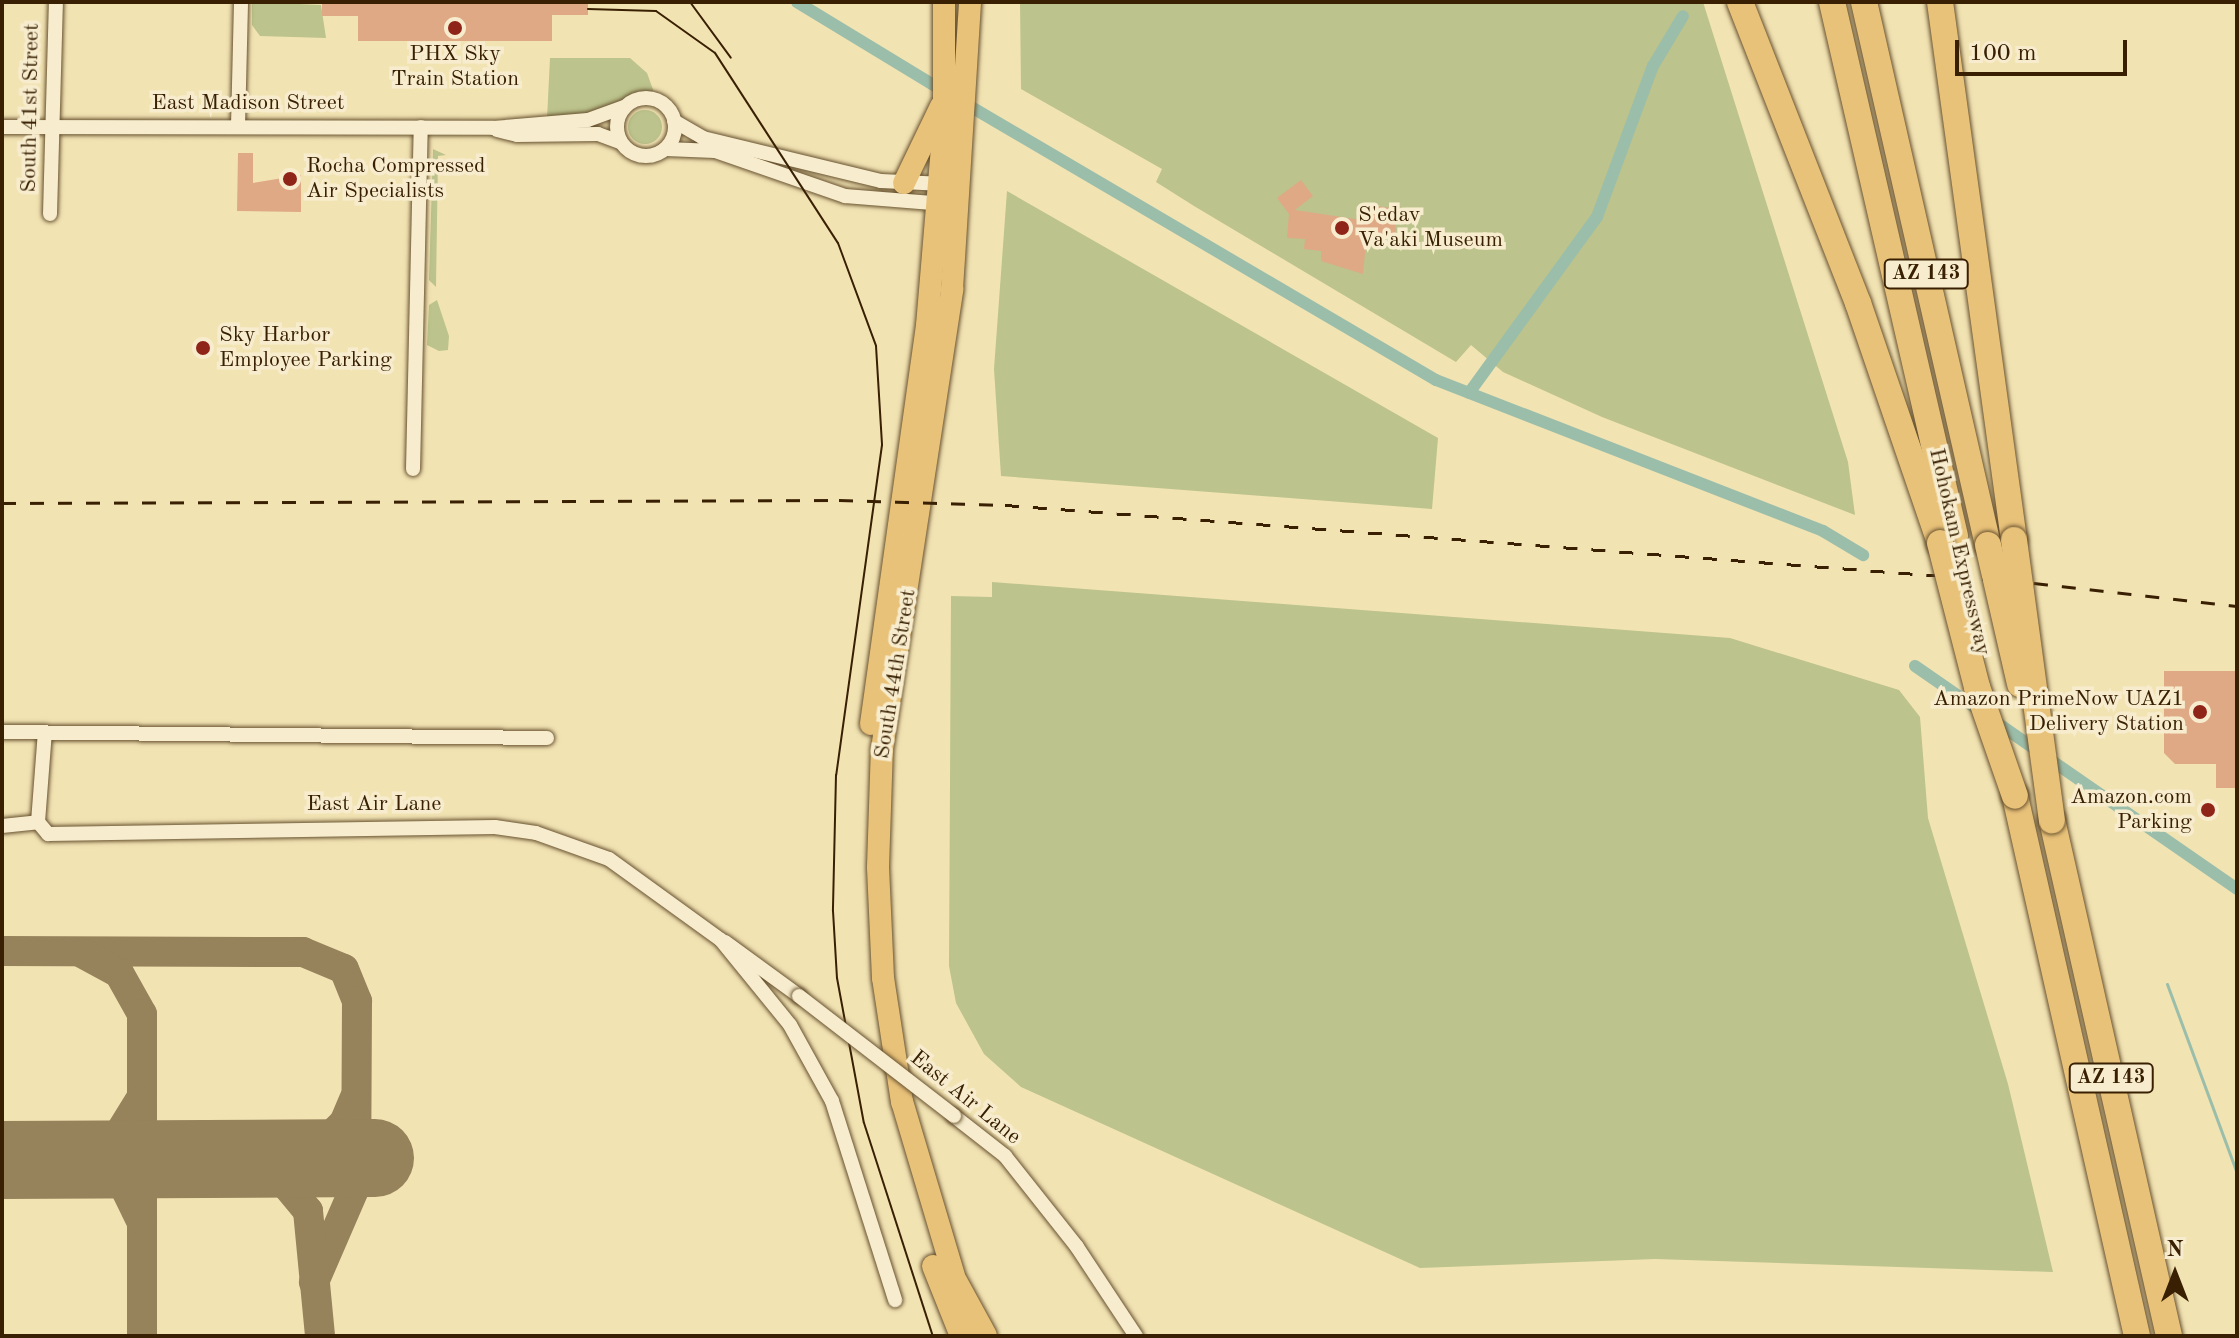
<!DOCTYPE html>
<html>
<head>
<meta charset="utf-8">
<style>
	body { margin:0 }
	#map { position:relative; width:2239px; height:1338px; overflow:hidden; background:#f2e3b3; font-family:"Old Standard TT",serif }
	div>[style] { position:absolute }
	.green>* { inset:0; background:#bcc38c }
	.round { border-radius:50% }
	.stream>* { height:3px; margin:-1.5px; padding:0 1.5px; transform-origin:1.5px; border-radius:1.5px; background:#9bbeab }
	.canal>* { height:12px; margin:-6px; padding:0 6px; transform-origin:6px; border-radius:6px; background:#9bbeab }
	.taxiway>* { height:30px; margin:-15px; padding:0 15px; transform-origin:15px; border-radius:15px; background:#96825b }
	.runway>* { height:78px; margin:-39px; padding:0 39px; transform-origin:39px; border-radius:39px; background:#96825b }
	.building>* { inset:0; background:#dfa986 }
	.roads { filter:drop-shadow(0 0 2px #67512f) drop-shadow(0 0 2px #67512f) }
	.street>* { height:14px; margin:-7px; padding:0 7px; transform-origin:7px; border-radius:7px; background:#f7edce }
	.street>.ring { margin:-7px; padding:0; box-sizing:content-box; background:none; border:14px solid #f7edce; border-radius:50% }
	.primary>* { height:22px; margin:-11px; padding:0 11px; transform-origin:11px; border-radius:11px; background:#e9c27a }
	.highway>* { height:26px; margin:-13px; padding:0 13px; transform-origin:13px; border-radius:13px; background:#e9c27a }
	.tram>* { height:2px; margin:-1px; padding:0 1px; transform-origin:1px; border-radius:1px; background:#392003 }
	.rail>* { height:3px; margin-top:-1.5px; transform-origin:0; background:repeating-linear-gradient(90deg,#392003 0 14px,transparent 0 28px) }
	.bridges { filter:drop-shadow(0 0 2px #67512f) drop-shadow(0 0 2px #67512f) }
	.street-bridge>* { height:14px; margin:-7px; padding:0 7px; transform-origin:7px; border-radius:7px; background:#f7edce }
	.highway-bridge>* { height:26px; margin:-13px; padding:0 13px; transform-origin:13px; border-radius:13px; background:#e9c27a }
	.dots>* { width:22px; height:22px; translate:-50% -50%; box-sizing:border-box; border:4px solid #f7edce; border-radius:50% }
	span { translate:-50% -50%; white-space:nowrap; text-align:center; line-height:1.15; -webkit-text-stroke:7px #f7edce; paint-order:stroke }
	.shield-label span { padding:2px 6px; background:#f7edce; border:2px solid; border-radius:6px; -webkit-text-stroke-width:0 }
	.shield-label { font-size:20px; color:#392003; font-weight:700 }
	.poi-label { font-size:22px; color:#392003 }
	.left { translate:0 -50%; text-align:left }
	.right { translate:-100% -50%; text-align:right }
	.street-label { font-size:22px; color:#392003 }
	.frame { position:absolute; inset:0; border:4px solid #392003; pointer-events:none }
	.north { position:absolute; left:2135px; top:1234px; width:80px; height:80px; -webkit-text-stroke:6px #f7edce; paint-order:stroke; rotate:0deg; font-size:22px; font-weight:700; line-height:32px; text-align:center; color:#392003 }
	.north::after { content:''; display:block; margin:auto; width:28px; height:36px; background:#392003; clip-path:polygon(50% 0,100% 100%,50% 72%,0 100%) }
	.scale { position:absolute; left:1955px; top:40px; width:172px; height:36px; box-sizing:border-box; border:4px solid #392003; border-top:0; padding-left:10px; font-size:24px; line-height:28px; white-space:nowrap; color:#392003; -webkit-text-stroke:6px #f7edce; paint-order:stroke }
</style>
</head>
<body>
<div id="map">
	<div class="green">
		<i style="clip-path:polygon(252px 2px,321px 5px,326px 38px,260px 36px,252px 25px)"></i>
		<i style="clip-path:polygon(1020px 2px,1703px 2px,1848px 462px,1855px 515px,1602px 417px,1503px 372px,1471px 345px,1456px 362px,1194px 206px,1156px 182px,1162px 169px,1021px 89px)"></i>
		<i style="clip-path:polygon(550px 58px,630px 58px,647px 73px,655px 95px,638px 93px,605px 111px,547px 119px)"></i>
		<i class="round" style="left:628px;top:110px;width:34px;height:34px"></i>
		<i style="clip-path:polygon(433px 149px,446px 155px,438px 156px,436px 287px,429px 280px)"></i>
		<i style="clip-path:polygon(1007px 191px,1438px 438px,1432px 509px,1001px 476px,994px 369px)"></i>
		<i style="clip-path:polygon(437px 300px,449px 336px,448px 350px,439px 351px,427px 345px,429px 305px)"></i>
		<i style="clip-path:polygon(992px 582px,1730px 638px,1899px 690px,1920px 717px,1928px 818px,2008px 1084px,2053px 1272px,1655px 1259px,1420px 1268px,1021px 1087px,984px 1054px,956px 1003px,949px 966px,951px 596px,992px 597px)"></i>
	</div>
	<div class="stream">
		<i style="left:2167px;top:984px;width:202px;rotate:69.7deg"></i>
	</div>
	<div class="canal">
		<i style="left:797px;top:2px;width:173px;rotate:31.3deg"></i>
		<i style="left:961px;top:101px;width:551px;rotate:30.43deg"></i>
		<i style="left:1436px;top:380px;width:415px;rotate:21.3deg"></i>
		<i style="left:1823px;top:531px;width:47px;rotate:31deg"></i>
		<i style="left:1469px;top:393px;width:218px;rotate:-54deg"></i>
		<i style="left:1597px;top:217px;width:161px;rotate:-69.7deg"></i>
		<i style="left:1653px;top:66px;width:58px;rotate:-59deg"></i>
		<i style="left:1915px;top:666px;width:392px;rotate:34.7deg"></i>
	</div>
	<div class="taxiway">
		<i style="left:2px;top:951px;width:301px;rotate:0.2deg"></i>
		<i style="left:303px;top:952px;width:44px;rotate:22.5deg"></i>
		<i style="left:344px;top:969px;width:35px;rotate:68deg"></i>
		<i style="left:357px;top:1001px;width:184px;rotate:90.3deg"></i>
		<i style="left:356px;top:1185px;width:106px;rotate:113.4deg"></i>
		<i style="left:82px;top:953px;width:42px;rotate:28.4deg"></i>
		<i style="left:119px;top:973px;width:47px;rotate:60.7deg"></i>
		<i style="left:142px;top:1014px;width:322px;rotate:90deg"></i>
		<i style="left:2px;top:1159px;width:1px;rotate:45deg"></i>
		<i style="left:249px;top:1159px;width:44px;rotate:-3.9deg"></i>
		<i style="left:293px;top:1156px;width:30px;rotate:-21deg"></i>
		<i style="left:321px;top:1145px;width:32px;rotate:-44deg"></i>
		<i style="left:344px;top:1123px;width:26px;rotate:-67deg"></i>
		<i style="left:83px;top:1160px;width:31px;rotate:-25deg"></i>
		<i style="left:111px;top:1147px;width:55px;rotate:-58.3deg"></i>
		<i style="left:83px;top:1160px;width:49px;rotate:32.4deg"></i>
		<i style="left:124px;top:1186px;width:37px;rotate:64deg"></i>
		<i style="left:235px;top:1160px;width:46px;rotate:19.2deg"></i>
		<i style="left:278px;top:1175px;width:47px;rotate:50.2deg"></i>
		<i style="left:308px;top:1211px;width:126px;rotate:84.5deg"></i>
	</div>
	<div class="runway">
		<i style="left:2px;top:1160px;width:373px;rotate:-0.3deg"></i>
	</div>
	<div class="building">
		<i style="clip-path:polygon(322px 2px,588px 2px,588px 15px,552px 15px,552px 41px,358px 41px,358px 16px,322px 16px)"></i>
		<i style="clip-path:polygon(238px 153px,253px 153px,253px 183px,301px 175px,301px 212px,237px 211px)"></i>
		<i style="clip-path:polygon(1301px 180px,1313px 196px,1295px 210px,1368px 221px,1370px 205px,1397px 209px,1395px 234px,1377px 233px,1376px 243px,1366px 242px,1363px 274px,1321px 261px,1321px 251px,1304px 249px,1305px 239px,1287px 238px,1289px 214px,1277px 198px)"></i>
		<i style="clip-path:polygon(2164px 671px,2237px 671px,2237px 788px,2216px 788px,2216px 764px,2175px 764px,2164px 753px)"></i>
	</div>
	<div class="roads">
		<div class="street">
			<i class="ring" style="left:617px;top:98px;width:44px;height:44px"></i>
			<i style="left:674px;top:121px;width:34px;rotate:30deg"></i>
			<i style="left:703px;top:138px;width:183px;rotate:13.6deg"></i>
			<i style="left:881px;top:181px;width:63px;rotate:2.7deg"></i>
			<i style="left:238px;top:126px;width:124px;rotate:-88.6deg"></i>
			<i style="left:2px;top:127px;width:491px;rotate:0.1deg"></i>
			<i style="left:493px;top:128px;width:95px;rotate:-4.8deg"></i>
			<i style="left:588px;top:120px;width:38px;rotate:-20deg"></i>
			<i style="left:497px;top:130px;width:21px;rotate:14deg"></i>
			<i style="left:517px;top:135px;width:81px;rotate:-0.7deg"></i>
			<i style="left:598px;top:134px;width:23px;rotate:20deg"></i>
			<i style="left:666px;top:149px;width:49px;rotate:2.3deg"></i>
			<i style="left:715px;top:151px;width:138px;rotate:19.1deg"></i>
			<i style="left:845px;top:196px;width:100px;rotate:4.6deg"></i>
			<i style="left:50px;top:214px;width:212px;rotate:-88.4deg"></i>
			<i style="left:413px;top:469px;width:342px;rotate:-88.7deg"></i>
			<i style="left:2px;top:732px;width:545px;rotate:0.63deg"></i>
			<i style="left:38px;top:822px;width:16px;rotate:50deg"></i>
			<i style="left:48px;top:834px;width:447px;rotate:-0.9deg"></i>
			<i style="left:495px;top:827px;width:41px;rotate:8.3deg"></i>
			<i style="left:536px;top:833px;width:77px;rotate:19.6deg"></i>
			<i style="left:609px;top:859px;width:138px;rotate:35.9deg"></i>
			<i style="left:721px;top:940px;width:109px;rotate:50.9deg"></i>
			<i style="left:790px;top:1025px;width:87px;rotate:61.1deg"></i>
			<i style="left:832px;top:1101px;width:209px;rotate:72.4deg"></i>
			<i style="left:38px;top:822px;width:90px;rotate:-85.6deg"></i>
			<i style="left:2px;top:826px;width:36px;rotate:-6deg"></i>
			<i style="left:725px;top:942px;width:92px;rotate:36.1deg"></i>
			<i style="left:954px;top:1116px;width:65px;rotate:38.1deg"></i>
			<i style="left:1005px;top:1156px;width:116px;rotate:51.6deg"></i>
			<i style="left:1077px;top:1247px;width:107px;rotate:56.5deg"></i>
		</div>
		<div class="primary">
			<i style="left:904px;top:183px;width:85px;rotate:-64.3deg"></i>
			<i style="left:871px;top:724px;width:402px;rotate:-82deg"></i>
			<i style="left:927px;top:326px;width:202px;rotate:-85.2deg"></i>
			<i style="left:944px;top:125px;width:123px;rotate:-90deg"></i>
			<i style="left:933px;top:1266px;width:75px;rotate:68.2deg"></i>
			<i style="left:960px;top:1296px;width:202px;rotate:-106.6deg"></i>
			<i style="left:902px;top:1102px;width:125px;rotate:-98.7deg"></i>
			<i style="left:883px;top:978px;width:111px;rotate:-92.6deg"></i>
			<i style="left:878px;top:867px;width:118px;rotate:-88.1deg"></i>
			<i style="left:882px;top:749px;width:465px;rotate:-81.3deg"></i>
			<i style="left:952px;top:289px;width:288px;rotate:-86.4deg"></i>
		</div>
		<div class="highway">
			<i style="left:1740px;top:2px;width:323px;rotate:68.6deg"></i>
			<i style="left:1858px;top:303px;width:254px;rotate:71.1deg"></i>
			<i style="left:1832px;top:2px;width:548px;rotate:77.03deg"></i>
			<i style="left:1864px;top:2px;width:557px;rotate:77.14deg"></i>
			<i style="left:1940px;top:2px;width:543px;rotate:82.17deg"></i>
			<i style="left:2015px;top:796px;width:554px;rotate:77.27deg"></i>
			<i style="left:2052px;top:820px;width:529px;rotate:77.22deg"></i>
			<i style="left:955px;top:1283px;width:60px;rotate:61.3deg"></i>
		</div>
	</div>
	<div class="tram">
		<i style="left:690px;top:2px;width:69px;rotate:53.8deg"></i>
		<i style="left:588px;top:9px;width:68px;rotate:1.7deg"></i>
		<i style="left:656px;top:11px;width:72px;rotate:35.4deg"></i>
		<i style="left:715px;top:53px;width:226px;rotate:57.1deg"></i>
		<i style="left:838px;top:243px;width:110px;rotate:69.7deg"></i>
		<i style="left:876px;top:346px;width:99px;rotate:86.5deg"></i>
		<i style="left:882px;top:445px;width:333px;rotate:97.9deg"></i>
		<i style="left:836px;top:775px;width:136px;rotate:91.3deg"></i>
		<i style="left:833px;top:911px;width:67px;rotate:86.6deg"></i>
		<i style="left:837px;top:978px;width:147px;rotate:79.5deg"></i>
		<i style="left:864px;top:1123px;width:224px;rotate:72.1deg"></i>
	</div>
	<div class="rail">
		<i style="left:2px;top:503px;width:837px;rotate:-0.21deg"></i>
		<i style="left:839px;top:500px;width:166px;rotate:1.7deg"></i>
		<i style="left:1005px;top:505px;width:1032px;rotate:4.33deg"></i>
		<i style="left:2034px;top:583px;width:204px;rotate:6.5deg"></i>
	</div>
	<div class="bridges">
		<div class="street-bridge">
			<i style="left:799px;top:996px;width:196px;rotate:37.7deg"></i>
		</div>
		<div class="highway-bridge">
			<i style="left:2014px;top:540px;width:283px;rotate:82.3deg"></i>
			<i style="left:1940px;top:543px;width:149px;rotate:75.6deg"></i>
			<i style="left:1977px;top:687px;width:115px;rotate:70.8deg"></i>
			<i style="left:1988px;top:545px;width:143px;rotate:77deg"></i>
		</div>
	</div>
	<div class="dots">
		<i style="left:455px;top:28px;background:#8f2418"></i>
		<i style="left:290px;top:179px;background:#8f2418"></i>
		<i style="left:1342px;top:228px;background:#8f2418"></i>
		<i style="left:203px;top:348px;background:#8f2418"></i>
		<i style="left:2200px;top:712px;background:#8f2418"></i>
		<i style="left:2208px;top:810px;background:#8f2418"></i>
	</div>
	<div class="shield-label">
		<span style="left:1926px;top:274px">AZ 143</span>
		<span style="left:2111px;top:1078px">AZ 143</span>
	</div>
	<div class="poi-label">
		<span style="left:455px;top:67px">PHX Sky<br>Train Station</span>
		<span class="left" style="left:306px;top:179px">Rocha Compressed<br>Air Specialists</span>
		<span class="left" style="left:1358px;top:228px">S'edav<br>Va'aki Museum</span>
		<span class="left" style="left:219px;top:348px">Sky Harbor<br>Employee Parking</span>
		<span class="right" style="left:2184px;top:712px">Amazon PrimeNow UAZ1<br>Delivery Station</span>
		<span class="right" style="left:2192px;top:810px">Amazon.com<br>Parking</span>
	</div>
	<div class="street-label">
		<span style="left:248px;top:104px">East Madison Street</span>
		<span style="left:31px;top:108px;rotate:-89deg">South 41st Street</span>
		<span style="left:1959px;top:552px;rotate:77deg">Hohokam Expressway</span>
		<span style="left:896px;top:674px;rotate:-81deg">South 44th Street</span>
		<span style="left:374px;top:805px">East Air Lane</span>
		<span style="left:965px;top:1098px;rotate:39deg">East Air Lane</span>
	</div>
	<div class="frame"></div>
	<div class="north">N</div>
	<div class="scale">100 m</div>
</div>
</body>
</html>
